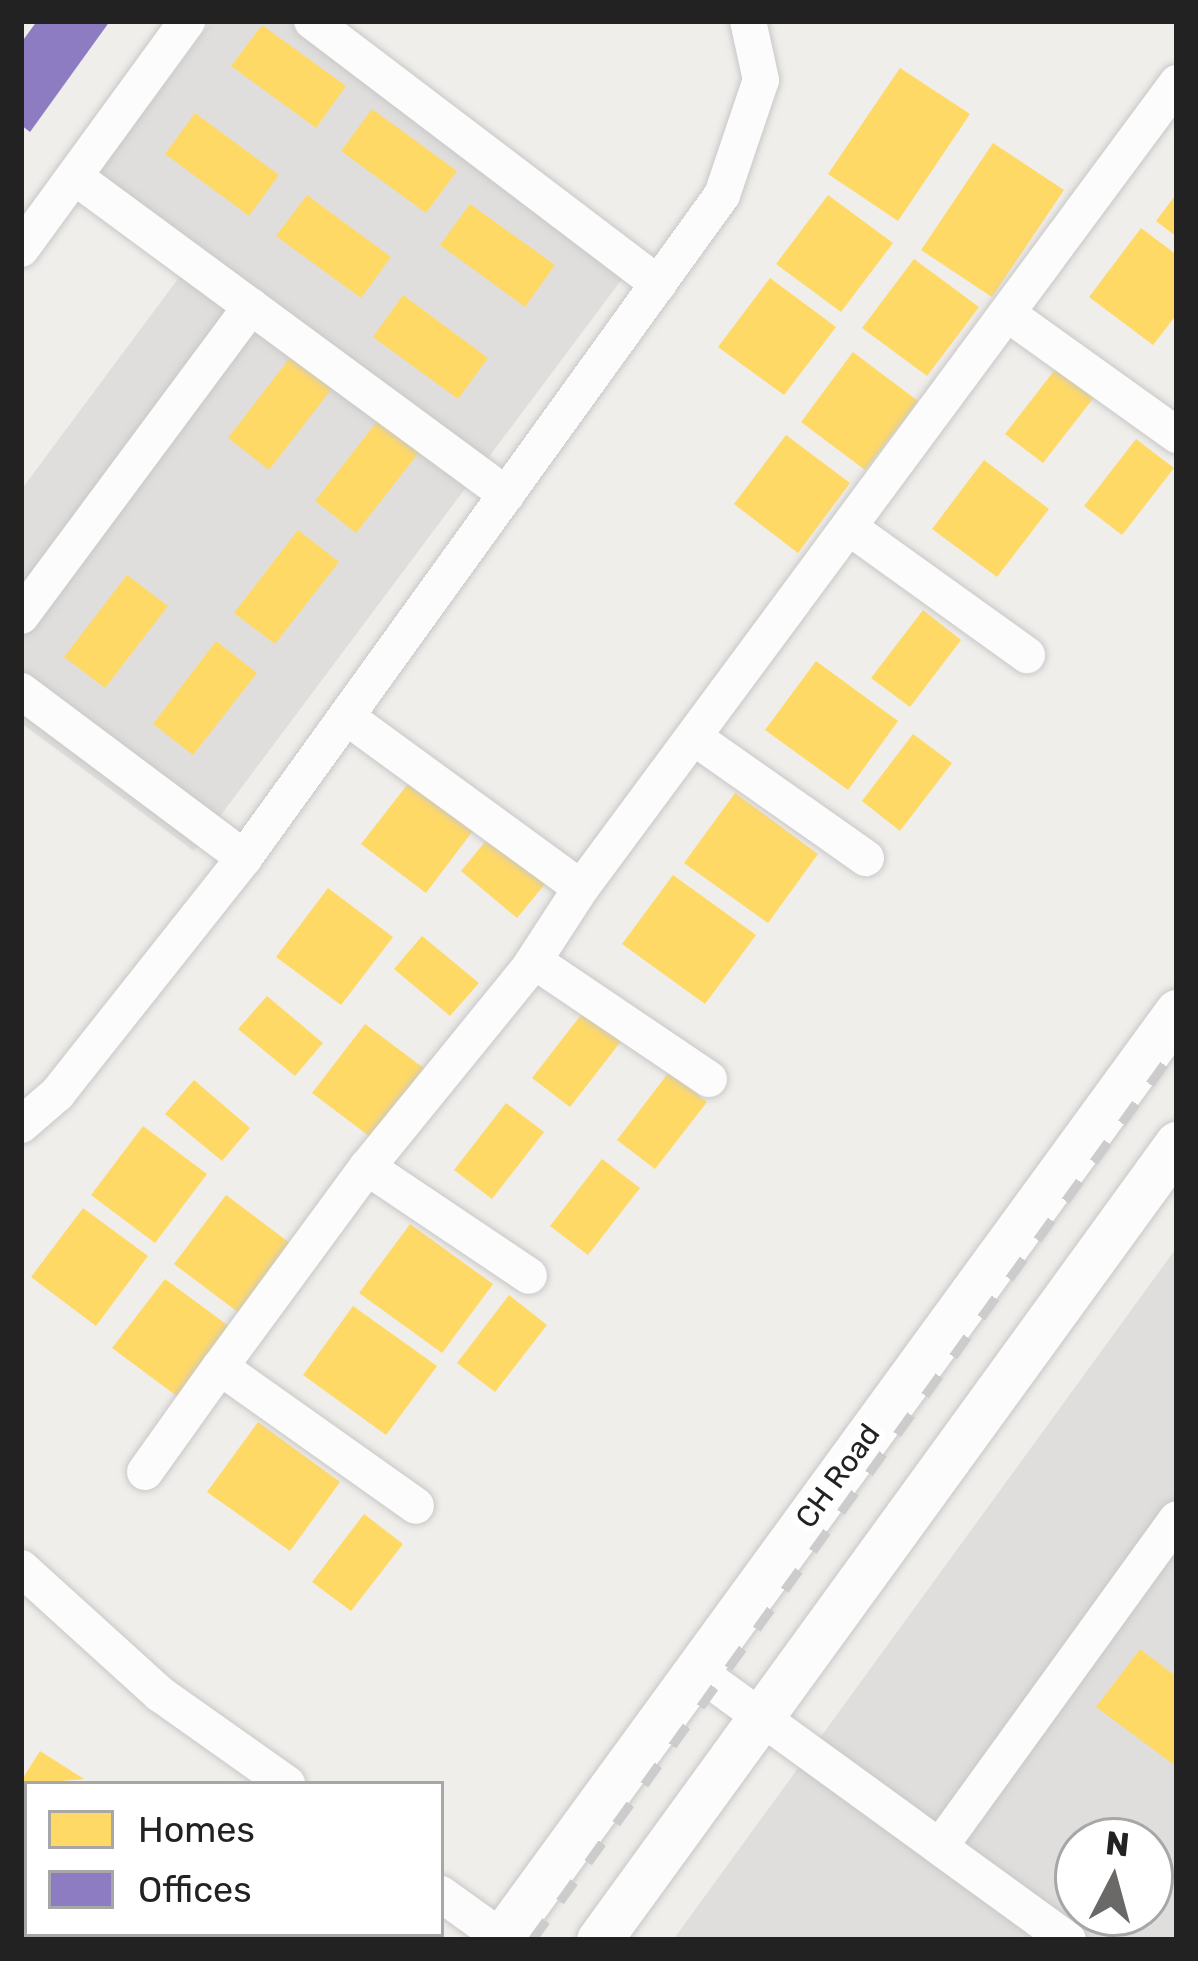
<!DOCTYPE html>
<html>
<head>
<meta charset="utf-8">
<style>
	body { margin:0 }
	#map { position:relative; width:1198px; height:1961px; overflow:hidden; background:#f0eeeb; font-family:Rubik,sans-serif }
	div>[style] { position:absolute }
	.residential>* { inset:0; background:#dfdedc }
	.homes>* { inset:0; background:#ffd966 }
	.offices>* { inset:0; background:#8e7cc3 }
	.roads { filter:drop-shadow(0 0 3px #c9c8c7) drop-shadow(0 0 3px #c9c8c7) }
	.minor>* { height:36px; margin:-18px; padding:0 18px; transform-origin:18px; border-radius:18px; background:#fdfcfc }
	.tertiary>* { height:45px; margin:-22.5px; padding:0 22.5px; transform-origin:22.5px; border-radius:22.5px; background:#fdfcfc }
	.rail>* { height:9px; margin-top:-4.5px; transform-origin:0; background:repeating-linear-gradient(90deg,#ccc 0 24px,transparent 0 48px) }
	span { translate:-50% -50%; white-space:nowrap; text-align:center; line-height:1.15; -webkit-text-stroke:12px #fff; paint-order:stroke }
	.street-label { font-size:30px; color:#222 }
	.frame { position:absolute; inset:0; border:24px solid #222; pointer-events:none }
	.legend { position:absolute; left:24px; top:1781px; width:420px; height:156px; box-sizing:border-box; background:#fff; border:3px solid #a7a7a7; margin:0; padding:15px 21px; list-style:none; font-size:36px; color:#222 }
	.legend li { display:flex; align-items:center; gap:24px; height:60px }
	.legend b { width:60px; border:3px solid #a7a7a7 }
	.north { position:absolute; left:1054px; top:1817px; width:120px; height:120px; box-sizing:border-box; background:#fff; border:3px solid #a7a7a7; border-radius:50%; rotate:6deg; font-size:33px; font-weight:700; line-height:48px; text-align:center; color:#222 }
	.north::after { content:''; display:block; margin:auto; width:42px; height:54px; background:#6a6968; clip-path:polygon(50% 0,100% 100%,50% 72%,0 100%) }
</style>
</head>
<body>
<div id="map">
	<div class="residential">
		<i style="clip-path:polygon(212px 21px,307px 21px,634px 263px,194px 851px,21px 723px,21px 490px,183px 272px,81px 196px)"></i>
		<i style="clip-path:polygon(evenodd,1177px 1247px,1177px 1940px,673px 1940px,1177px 1247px,1078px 1841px,1150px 1841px,1150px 1913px,1078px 1913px,1078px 1841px)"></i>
	</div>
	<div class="homes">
		<i style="clip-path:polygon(262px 25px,346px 86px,316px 128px,231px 66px)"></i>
		<i style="clip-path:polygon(900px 68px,970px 114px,898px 221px,828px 174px)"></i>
		<i style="clip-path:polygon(372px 109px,457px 171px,426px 213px,341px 151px)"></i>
		<i style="clip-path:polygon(195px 113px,279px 175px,249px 216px,165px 154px)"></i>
		<i style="clip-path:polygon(993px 143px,1064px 190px,992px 297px,921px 250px)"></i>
		<i style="clip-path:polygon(1177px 193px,1177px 237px,1156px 221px)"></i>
		<i style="clip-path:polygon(307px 195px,391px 257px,361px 298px,276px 236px)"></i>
		<i style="clip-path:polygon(828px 195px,893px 243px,841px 312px,776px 264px)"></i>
		<i style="clip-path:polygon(470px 204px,555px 265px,525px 307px,440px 245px)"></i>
		<i style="clip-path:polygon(1141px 228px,1177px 255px,1177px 314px,1153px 345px,1089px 297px)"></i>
		<i style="clip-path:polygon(914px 259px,979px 307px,927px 376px,862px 328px)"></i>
		<i style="clip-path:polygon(770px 278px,836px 327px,784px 395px,718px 347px)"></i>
		<i style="clip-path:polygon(403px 295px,488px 358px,458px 399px,373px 337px)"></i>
		<i style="clip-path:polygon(853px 352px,918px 401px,865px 470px,801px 422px)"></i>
		<i style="clip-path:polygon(292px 355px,333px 387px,269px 470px,228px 438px)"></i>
		<i style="clip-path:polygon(1057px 367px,1095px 396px,1043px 463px,1005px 434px)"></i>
		<i style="clip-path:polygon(379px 419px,420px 451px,356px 533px,315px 501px)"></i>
		<i style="clip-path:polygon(786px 435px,850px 483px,798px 553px,734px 504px)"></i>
		<i style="clip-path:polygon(1136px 439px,1174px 468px,1122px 535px,1084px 506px)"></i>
		<i style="clip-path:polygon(984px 460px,1049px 509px,997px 577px,932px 529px)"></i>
		<i style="clip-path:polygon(298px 530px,339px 562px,275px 644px,234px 613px)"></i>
		<i style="clip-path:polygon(127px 575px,168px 606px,105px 688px,64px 657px)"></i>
		<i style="clip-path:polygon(923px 610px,961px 640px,910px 707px,871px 678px)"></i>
		<i style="clip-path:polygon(216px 641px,257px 673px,193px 755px,153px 724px)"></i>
		<i style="clip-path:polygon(816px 661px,898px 721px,848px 790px,765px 730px)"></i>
		<i style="clip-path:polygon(913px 734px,952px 763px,900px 831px,862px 801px)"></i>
		<i style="clip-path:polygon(414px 776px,478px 824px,426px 893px,361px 844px)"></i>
		<i style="clip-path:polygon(735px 793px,818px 854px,768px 923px,684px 863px)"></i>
		<i style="clip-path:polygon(489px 837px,545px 884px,517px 918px,461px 871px)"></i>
		<i style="clip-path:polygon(673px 875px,756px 935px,705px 1004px,622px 944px)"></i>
		<i style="clip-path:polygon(328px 888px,393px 937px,341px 1005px,276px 957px)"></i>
		<i style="clip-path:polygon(422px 936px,479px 983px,450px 1016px,394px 969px)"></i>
		<i style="clip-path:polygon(267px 996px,323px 1043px,295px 1076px,238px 1029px)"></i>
		<i style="clip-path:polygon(584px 1011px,622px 1040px,570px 1107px,532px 1078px)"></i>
		<i style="clip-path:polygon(365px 1024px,429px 1072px,377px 1142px,312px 1093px)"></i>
		<i style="clip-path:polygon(669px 1072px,707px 1102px,655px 1169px,617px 1140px)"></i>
		<i style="clip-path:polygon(194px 1080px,250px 1128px,222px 1161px,165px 1114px)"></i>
		<i style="clip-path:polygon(506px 1103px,544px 1132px,492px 1199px,454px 1170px)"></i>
		<i style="clip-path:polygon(143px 1126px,207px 1174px,155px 1243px,91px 1195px)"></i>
		<i style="clip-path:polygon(602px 1159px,640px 1188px,588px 1255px,550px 1226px)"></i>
		<i style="clip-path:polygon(226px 1195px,291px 1244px,239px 1313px,174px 1264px)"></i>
		<i style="clip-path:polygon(83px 1208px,148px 1256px,96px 1326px,31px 1277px)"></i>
		<i style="clip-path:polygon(410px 1224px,493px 1284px,442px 1353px,359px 1293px)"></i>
		<i style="clip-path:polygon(165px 1279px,230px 1327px,178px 1397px,112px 1348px)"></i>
		<i style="clip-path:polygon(509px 1295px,547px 1325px,495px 1392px,457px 1363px)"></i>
		<i style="clip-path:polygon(353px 1306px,437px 1366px,386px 1435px,303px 1375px)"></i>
		<i style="clip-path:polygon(258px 1422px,340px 1482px,290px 1551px,207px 1492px)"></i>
		<i style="clip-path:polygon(364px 1514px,403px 1544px,351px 1611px,312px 1582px)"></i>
		<i style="clip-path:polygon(1140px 1649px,1177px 1677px,1177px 1767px,1096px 1707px)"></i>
		<i style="clip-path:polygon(40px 1751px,84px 1779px,27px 1784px,27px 1850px,21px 1781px)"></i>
		<i style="clip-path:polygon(27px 1914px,27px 1934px,76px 1934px,21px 1940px)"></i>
	</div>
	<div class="offices">
		<i style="clip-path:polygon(37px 21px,110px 21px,30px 132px,21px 125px,21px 43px)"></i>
	</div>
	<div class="roads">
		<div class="minor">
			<i style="left:312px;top:21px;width:435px;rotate:37.2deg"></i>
			<i style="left:75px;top:177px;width:536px;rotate:36.36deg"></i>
			<i style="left:21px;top:249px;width:282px;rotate:-53.9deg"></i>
			<i style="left:1008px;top:314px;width:208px;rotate:35.6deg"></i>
			<i style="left:850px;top:528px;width:218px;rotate:35.7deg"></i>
			<i style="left:21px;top:616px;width:386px;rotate:-53.4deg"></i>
			<i style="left:21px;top:691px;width:279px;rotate:36.8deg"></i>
			<i style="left:348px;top:718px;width:288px;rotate:36.1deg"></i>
			<i style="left:581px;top:888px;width:95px;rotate:123deg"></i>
			<i style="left:529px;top:968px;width:257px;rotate:129.1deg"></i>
			<i style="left:367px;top:1167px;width:248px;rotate:126.3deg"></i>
			<i style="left:220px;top:1367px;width:240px;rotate:35.3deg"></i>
			<i style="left:695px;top:738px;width:209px;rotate:35.1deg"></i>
			<i style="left:581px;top:888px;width:1002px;rotate:-53.48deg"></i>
			<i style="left:534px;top:961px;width:211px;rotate:34deg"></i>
			<i style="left:21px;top:1125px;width:48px;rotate:-40.7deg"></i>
			<i style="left:57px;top:1094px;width:301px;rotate:-51.6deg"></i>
			<i style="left:244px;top:858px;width:817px;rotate:-54.21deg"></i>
			<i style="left:722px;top:195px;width:121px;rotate:-71.3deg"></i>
			<i style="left:761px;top:80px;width:60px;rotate:-102.4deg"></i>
			<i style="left:367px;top:1167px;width:195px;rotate:33.9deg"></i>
			<i style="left:145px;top:1472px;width:129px;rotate:-54.5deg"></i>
			<i style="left:21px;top:1568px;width:188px;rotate:42.2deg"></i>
			<i style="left:160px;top:1694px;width:156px;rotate:35.3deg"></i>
			<i style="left:696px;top:1670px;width:460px;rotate:36deg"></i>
			<i style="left:941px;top:1845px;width:402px;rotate:-54.1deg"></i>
			<i style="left:441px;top:1894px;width:79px;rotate:35.7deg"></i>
		</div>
		<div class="tertiary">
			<i style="left:500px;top:1940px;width:1149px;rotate:-53.89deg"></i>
			<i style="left:599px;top:1940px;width:984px;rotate:-54.02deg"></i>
		</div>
	</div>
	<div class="rail">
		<i style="left:532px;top:1940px;width:1102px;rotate:-54.19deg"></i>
	</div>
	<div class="street-label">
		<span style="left:838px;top:1476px;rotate:-54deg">CH Road</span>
	</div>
	<div class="frame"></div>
	<ul class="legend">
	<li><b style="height:33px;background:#ffd966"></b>Homes</li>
	<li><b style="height:33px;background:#8e7cc3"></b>Offices</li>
	</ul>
	<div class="north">N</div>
</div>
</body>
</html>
